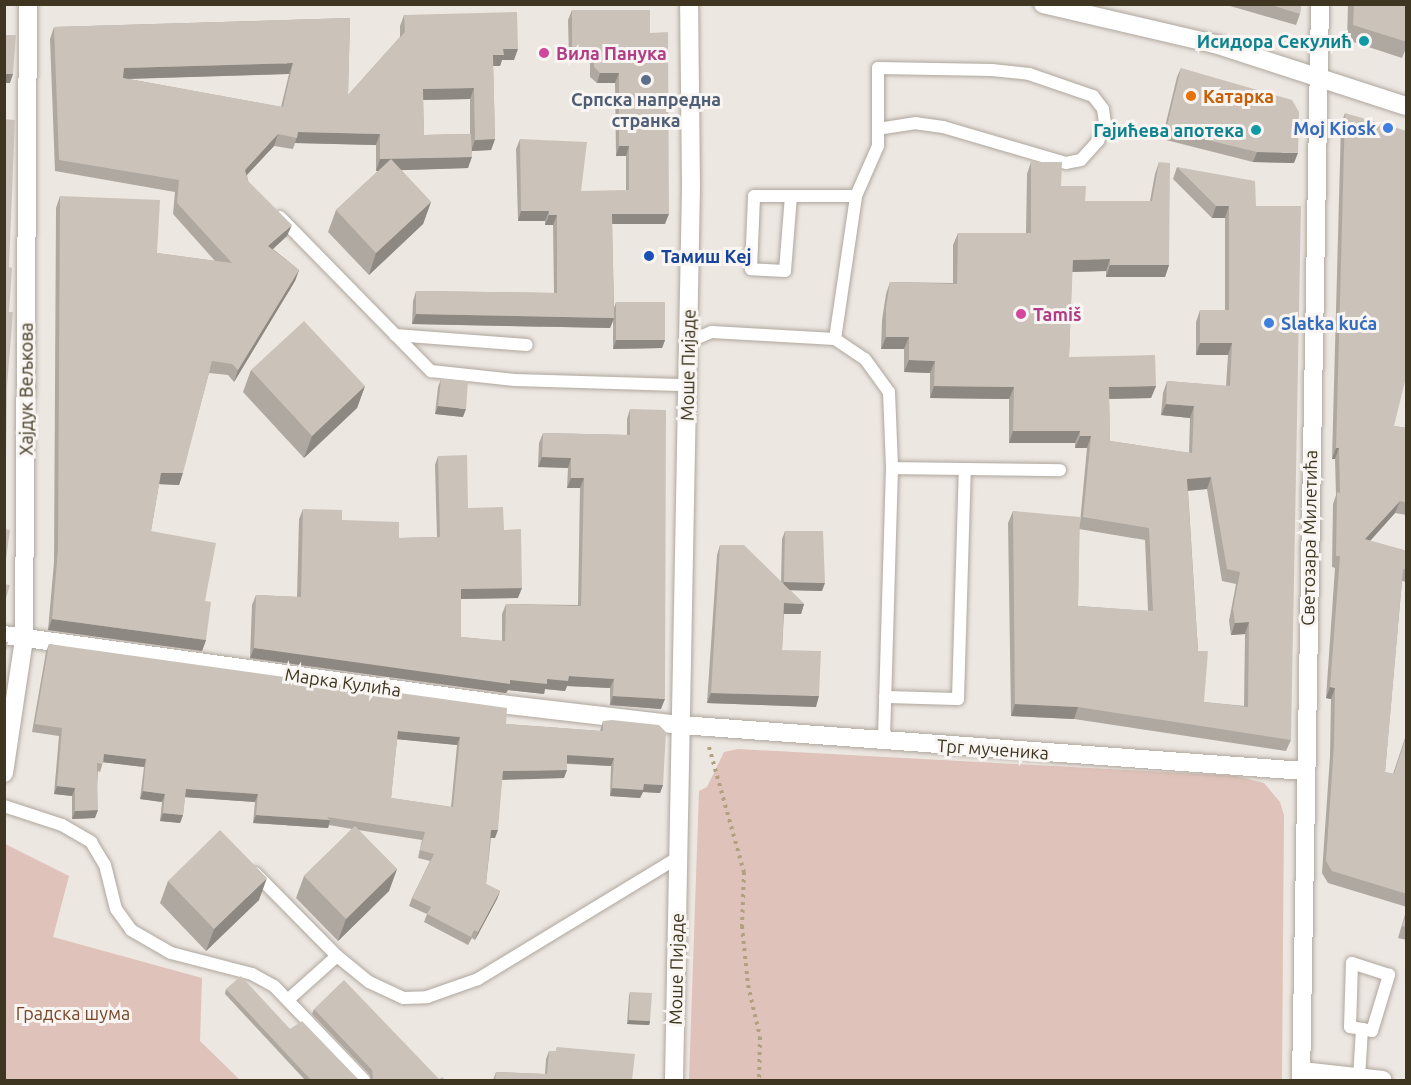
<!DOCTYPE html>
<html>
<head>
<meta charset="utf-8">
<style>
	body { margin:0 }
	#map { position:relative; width:1411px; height:1085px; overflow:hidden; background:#ede7e2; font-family:Ubuntu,sans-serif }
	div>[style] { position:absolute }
	.green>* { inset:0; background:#dfc2b9 }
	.path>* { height:4px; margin-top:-2px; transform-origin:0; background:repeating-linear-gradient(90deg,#b2a180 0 3px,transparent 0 7.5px) }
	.roads { filter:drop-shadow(0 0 2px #aea79d) drop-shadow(0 0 2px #aea79d) }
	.lane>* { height:12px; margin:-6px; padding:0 6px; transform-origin:6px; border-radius:6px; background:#fff }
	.street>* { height:18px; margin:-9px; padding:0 9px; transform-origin:9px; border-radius:9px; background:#fff }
	.secondary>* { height:18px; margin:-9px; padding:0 9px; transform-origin:9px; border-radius:9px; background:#fff }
	.wall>* { inset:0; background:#afa8a0 }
	.shaded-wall>* { inset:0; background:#8e8882 }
	.building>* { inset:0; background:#cbc3ba }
	.dots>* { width:16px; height:16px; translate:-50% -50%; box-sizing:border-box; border:3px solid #f9f5f2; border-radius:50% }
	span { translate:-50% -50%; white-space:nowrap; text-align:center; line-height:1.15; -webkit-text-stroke:6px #f9f5f2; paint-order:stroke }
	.culture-label { font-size:18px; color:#0d838f; font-weight:700 }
	.right { translate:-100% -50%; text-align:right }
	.hotel-label { font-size:18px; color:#b23c85; font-weight:700 }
	.left { translate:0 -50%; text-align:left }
	.food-label { font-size:18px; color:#c56008; font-weight:700 }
	.service-label { font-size:18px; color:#4e5e75; font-weight:700 }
	.shop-label { font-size:18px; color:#366cbe; font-weight:700 }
	.transit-label { font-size:18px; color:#164399; font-weight:700 }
	.street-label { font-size:18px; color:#3f3621 }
	.park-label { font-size:18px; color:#784529 }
	.frame { position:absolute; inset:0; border:6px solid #3f3621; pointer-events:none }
</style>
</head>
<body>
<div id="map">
	<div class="green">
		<i style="clip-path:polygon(738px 749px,1236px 776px,1264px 783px,1280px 802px,1284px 815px,1282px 1080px,689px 1080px,699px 791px,707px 787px,724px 752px)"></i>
		<i style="clip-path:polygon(5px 844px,69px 876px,53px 937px,202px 978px,200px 1041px,240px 1080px,5px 1080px)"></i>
	</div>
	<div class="path">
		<i style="left:709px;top:747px;width:130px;rotate:74.4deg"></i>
		<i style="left:744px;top:872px;width:54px;rotate:92.1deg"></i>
		<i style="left:742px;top:926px;width:59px;rotate:84.2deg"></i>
		<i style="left:748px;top:985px;width:53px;rotate:77deg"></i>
		<i style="left:760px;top:1037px;width:43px;rotate:91.3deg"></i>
	</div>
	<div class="roads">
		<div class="lane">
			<i style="left:791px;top:196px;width:75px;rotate:94.6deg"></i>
			<i style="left:785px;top:271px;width:34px;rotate:-177deg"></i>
			<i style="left:751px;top:269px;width:73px;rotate:-87.6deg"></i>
			<i style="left:754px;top:196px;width:102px"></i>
			<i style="left:280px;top:217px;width:216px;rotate:45.6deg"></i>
			<i style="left:431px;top:371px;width:84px;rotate:6.1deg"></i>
			<i style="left:515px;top:380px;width:173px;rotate:1.7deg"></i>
			<i style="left:395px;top:335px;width:132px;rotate:4.3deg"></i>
			<i style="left:835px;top:339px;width:145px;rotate:-81.6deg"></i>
			<i style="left:856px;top:196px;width:55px;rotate:-66.3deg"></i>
			<i style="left:878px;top:146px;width:78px;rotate:-90deg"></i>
			<i style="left:878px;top:68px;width:114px;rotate:1deg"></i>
			<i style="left:992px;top:70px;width:37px;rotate:6deg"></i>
			<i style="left:1029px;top:74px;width:68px;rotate:19deg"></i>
			<i style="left:1093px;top:96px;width:16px;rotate:52deg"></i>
			<i style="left:1103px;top:109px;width:15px;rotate:82deg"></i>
			<i style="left:1105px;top:124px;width:18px;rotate:112deg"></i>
			<i style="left:1098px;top:141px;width:25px;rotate:132deg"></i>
			<i style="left:1081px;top:160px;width:15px;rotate:169deg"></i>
			<i style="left:1066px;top:163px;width:128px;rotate:-163.7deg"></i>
			<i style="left:943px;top:127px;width:27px;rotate:-172deg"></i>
			<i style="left:916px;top:123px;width:38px;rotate:171deg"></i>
			<i style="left:688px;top:342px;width:26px;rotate:-23deg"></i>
			<i style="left:712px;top:332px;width:123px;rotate:3.3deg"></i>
			<i style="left:835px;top:339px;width:36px;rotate:34deg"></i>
			<i style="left:865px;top:359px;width:41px;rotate:54deg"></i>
			<i style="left:889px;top:392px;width:76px;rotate:87.7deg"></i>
			<i style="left:892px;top:468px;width:273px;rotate:91.7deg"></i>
			<i style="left:892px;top:468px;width:168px;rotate:0.7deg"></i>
			<i style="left:885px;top:697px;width:73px;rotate:1.6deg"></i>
			<i style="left:958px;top:699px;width:230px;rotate:-88.3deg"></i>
			<i style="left:4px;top:806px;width:61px;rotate:18.1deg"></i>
			<i style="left:62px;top:825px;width:34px;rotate:30deg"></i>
			<i style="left:91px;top:842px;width:27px;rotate:59deg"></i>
			<i style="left:105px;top:865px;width:45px;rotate:76deg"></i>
			<i style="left:116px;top:909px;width:26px;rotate:54deg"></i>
			<i style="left:131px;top:930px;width:46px;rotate:29.9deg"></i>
			<i style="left:171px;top:953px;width:84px;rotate:14.5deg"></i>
			<i style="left:252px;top:974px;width:25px;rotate:29deg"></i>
			<i style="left:274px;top:986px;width:130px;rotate:46.2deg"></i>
			<i style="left:255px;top:873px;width:117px;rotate:45.3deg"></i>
			<i style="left:337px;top:956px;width:41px;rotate:39.1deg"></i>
			<i style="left:369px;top:982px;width:38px;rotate:25deg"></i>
			<i style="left:404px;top:998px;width:23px;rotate:-2deg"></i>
			<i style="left:427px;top:997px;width:54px;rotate:-19.4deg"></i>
			<i style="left:478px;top:979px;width:235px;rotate:-31.3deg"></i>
			<i style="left:290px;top:998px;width:63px;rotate:-41.8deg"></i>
			<i style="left:1359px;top:1078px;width:49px;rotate:-86.5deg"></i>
			<i style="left:1362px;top:1029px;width:10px;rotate:11deg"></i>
			<i style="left:1372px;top:1031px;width:59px;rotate:-73.1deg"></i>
			<i style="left:1389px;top:975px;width:39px;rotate:-162deg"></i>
			<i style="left:1352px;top:963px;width:64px;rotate:91.8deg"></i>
			<i style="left:1350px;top:1027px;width:12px;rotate:9deg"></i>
		</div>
		<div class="street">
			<i style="left:4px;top:635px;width:502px;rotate:7.9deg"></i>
			<i style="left:501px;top:704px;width:181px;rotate:6.7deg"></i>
			<i style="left:681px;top:725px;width:626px;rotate:4.22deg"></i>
			<i style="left:4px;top:773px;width:135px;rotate:-81.5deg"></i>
			<i style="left:24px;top:639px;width:635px;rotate:-89.64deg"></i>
			<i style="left:1302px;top:1071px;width:81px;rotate:6.3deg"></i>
			<i style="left:1301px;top:1080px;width:1076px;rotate:-88.99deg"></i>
		</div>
		<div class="secondary">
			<i style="left:1043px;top:4px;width:177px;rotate:13.1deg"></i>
			<i style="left:1215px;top:44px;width:201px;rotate:18deg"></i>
			<i style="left:674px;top:1080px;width:894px;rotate:-88.91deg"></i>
			<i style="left:691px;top:186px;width:182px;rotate:-90.6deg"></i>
		</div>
	</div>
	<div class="wall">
		<i style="clip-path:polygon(1223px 4px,1301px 4px,1300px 14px,1296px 25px)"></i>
		<i style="clip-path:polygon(1348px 4px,1407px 4px,1407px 46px,1402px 58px,1347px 40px)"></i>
		<i style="clip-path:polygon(572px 10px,650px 33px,665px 224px,612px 224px,614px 308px,616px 302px,665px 340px,662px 348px,613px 349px,613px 321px,610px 328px,412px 324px,413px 301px,416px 291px,554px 293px,553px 225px,545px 225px,545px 221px,518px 221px,516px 149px,520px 139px,581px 191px,626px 191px,626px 156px,616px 156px,615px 83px,597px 83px,590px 77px,590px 58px,569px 58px,568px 20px)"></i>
		<i style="clip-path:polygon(evenodd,404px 15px,514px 60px,502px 60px,500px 66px,493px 66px,495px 139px,491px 150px,472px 151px,468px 168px,401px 170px,431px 202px,423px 224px,369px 275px,328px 232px,336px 210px,378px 171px,376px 171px,376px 145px,295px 143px,293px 149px,274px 146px,247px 175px,248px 181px,287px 236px,273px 249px,299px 270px,295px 281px,234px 382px,228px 375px,209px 373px,179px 485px,159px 484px,151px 531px,205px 601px,206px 640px,202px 651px,48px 630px,54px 562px,56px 208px,60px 196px,157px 253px,215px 261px,173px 214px,175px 192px,55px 171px,50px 39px,54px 27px,350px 18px,348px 95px,400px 37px,400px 26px,404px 15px,289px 74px,281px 107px,129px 79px,289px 74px,404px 15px,470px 99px,470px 134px,424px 135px,423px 100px,470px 99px)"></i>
		<i style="clip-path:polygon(1181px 68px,1294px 163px,1253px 162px,1162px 139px,1177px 77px)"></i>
		<i style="clip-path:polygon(1345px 113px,1394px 426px,1407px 428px,1407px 515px,1395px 513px,1370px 541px,1407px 551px,1407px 582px,1402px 581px,1385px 772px,1393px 774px,1407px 732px,1407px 907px,1328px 883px,1322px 873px,1330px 756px,1331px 699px,1326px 698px,1335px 568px,1332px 567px,1333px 504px,1336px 495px,1335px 459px,1332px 459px,1341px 124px)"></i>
		<i style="clip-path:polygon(evenodd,1031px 162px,1061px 186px,1085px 201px,1150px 201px,1155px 174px,1159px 162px,1169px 265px,1165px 277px,1106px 277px,1106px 271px,1072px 272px,1069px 357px,1156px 386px,1151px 398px,1109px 399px,1110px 441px,1189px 453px,1190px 418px,1161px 415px,1163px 393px,1167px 381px,1226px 386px,1228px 355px,1196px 355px,1196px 322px,1200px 310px,1225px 310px,1225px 218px,1212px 218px,1173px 179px,1177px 167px,1256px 206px,1291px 740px,1286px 751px,1074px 719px,1011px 716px,1008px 523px,1013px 511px,1080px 523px,1087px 448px,1075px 448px,1075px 443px,1009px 443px,1009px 399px,930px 398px,930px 373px,904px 372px,904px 349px,881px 349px,882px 320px,886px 294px,890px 282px,953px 283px,953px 245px,958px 233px,1026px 233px,1027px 174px,1031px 162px,1207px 489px,1222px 581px,1236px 584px,1229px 621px,1231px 635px,1245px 634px,1244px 706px,1204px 702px,1198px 651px,1188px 491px,1207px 489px,1031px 162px,1079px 529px,1145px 540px,1148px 611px,1078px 606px,1079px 529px)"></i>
		<i style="clip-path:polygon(251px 370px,365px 386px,357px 408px,304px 458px,243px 392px)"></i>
		<i style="clip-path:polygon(441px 379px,463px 417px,435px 414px,438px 387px)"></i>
		<i style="clip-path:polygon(630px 409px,661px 709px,610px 705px,610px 688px,567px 686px,565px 691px,545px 689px,544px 694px,508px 690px,506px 693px,250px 658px,252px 605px,256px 595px,297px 597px,299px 519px,303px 509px,399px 538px,437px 537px,435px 465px,438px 456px,468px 508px,504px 530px,518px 598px,461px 599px,461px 637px,502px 641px,502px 614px,506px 604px,578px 605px,580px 488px,567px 488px,568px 468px,538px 467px,539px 443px,543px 433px,627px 435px,627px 419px)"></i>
		<i style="clip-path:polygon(785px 531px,822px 591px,790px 590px,804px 604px,801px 614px,784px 614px,782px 650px,816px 707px,707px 703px,717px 555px,720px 545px,781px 582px,782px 539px)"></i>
		<i style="clip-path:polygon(evenodd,49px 644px,506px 724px,600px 731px,603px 721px,663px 785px,660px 793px,643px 792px,640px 798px,610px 796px,611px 766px,567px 764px,564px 778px,502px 779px,495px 838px,491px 838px,486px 884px,500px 891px,497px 899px,475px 940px,472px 938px,468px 945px,424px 922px,427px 914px,409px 906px,412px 898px,430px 861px,418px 858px,422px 840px,358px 830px,397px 869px,389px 891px,338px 941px,296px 898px,304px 876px,352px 829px,329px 825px,328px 828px,253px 823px,255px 802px,185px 797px,183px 815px,180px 823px,160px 821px,162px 802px,140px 799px,144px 767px,103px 762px,100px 772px,98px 771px,95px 818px,72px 819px,72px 796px,54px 794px,59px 736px,32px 732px,46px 652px,49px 644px,397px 739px,457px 745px,451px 807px,391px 798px,397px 739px)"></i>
		<i style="clip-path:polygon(168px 881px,259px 900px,206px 951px,160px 903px)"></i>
		<i style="clip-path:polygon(1407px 908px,1407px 940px,1398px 938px)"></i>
		<i style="clip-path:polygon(226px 989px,290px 1029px,359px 1080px,305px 1080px,225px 994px)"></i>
		<i style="clip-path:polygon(630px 992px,650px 1021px,649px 1025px,627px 1024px,629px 996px)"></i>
		<i style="clip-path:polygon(314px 1009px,439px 1079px,371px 1080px,370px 1075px,312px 1014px)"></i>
		<i style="clip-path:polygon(557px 1047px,632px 1080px,493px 1080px,496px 1072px,545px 1074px,546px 1059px,549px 1051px,556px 1051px)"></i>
	</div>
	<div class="shaded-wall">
		<i style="clip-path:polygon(572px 48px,594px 48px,590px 58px,569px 58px)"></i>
		<i style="clip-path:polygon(503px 49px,518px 49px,514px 60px,502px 60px,500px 66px,489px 66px,493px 55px)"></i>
		<i style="clip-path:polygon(293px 63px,289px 74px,120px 79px,124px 68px)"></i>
		<i style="clip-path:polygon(600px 73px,619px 73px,615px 83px,597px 83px)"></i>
		<i style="clip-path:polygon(4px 74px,13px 74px,10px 83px,4px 83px)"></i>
		<i style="clip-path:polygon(474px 88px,470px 99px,419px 100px,423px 89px)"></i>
		<i style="clip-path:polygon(298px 132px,380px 134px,376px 145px,295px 143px)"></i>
		<i style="clip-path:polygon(278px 134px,274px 146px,241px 181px,245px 170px)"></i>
		<i style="clip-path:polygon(495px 139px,491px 150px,471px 151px,475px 140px)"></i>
		<i style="clip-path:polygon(619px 146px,629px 146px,626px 156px,616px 156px)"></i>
		<i style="clip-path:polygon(1257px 152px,1298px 153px,1294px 163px,1253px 162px)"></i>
		<i style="clip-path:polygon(472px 157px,468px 168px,376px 171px,380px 159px)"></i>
		<i style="clip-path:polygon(431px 202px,423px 224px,369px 275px,376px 253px)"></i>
		<i style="clip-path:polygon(1216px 206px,1229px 206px,1225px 218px,1212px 218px)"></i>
		<i style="clip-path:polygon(521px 211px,549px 211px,545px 221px,518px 221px)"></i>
		<i style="clip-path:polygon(612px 214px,669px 214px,665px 224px,609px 224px)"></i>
		<i style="clip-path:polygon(549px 215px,557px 215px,553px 225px,545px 225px)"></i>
		<i style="clip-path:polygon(292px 225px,287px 236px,264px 257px,268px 246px)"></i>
		<i style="clip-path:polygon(1110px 259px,1106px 271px,1068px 272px,1073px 260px)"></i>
		<i style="clip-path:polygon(1110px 265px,1169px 265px,1165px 277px,1106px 277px)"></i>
		<i style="clip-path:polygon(299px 270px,295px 281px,234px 382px,238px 370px)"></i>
		<i style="clip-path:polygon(416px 314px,614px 318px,610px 328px,412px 324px)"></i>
		<i style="clip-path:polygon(886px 337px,909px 337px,904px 349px,881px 349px)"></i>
		<i style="clip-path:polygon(616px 340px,665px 340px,662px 348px,613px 349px)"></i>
		<i style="clip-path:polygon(1200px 343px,1232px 343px,1228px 355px,1196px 355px)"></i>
		<i style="clip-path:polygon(909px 360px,935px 361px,930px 373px,904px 372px)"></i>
		<i style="clip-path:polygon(365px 386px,357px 408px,304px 458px,312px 436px)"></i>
		<i style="clip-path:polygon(934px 386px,1014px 387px,1009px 399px,930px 398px)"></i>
		<i style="clip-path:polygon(1156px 386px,1151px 398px,1105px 399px,1109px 387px)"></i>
		<i style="clip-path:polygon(1166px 404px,1194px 406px,1190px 418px,1161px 415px)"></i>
		<i style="clip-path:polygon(438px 406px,466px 409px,463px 417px,435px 414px)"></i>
		<i style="clip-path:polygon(1013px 431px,1080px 431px,1075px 443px,1009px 443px)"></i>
		<i style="clip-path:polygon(1080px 436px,1091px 436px,1087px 448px,1075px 448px)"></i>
		<i style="clip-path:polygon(1336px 448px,1339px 448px,1335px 459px,1332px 459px)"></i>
		<i style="clip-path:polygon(542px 457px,571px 458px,568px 468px,538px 467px)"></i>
		<i style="clip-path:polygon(161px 473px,183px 473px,179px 485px,157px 484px)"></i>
		<i style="clip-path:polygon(1211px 477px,1207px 489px,1183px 491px,1187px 479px)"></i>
		<i style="clip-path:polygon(571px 478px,584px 478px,580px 488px,567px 488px)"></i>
		<i style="clip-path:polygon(1400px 501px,1395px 513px,1361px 551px,1365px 539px)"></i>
		<i style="clip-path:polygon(784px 582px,825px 583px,822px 591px,781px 590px)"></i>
		<i style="clip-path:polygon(522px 588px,518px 598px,458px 599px,461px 589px)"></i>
		<i style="clip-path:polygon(784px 603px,804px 604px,801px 614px,780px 614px)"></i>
		<i style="clip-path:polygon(52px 619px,206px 640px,202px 651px,48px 630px)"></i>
		<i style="clip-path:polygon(1249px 622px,1245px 634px,1231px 635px,1235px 623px)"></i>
		<i style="clip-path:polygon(254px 648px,547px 679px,569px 676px,614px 679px,610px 688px,567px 686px,565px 691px,545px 689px,544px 694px,508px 690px,506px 693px,250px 658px)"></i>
		<i style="clip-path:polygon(1330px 687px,1335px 688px,1331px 699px,1326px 698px)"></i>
		<i style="clip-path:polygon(711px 693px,819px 696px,816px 707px,707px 703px)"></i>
		<i style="clip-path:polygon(613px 696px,665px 699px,661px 709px,610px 705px)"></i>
		<i style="clip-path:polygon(1015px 704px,1078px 707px,1074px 719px,1011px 716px)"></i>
		<i style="clip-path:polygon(398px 731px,460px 737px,457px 745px,395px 739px)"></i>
		<i style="clip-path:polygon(104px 754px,146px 759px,144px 767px,101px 762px)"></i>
		<i style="clip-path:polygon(567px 755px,614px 758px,611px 766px,564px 763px)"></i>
		<i style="clip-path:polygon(567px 770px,564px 778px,500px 780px,503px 771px)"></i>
		<i style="clip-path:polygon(644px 784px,663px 785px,660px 793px,643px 792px,640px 798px,610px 796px,612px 788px)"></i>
		<i style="clip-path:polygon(57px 786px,75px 788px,72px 796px,54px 794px)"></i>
		<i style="clip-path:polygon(186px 789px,258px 794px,255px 802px,183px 797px)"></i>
		<i style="clip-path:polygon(143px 791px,165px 794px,162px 802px,140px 799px)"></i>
		<i style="clip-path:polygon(98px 810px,95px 818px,72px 819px,75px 811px)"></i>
		<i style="clip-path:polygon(163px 813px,183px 815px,180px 823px,160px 821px)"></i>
		<i style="clip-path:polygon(256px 815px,330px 820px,328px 828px,253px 823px)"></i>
		<i style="clip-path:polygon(491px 830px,498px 830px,495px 838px,488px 838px)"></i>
		<i style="clip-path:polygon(397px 869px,389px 891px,338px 941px,346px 919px)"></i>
		<i style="clip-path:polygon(267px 878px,259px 900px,206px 951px,214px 929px)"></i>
		<i style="clip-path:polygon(500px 891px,497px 899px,475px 940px,478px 932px)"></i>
		<i style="clip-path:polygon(629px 1020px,650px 1021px,649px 1025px,627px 1024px)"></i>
	</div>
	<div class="building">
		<i style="clip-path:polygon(1268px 4px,1301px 4px,1300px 14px)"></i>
		<i style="clip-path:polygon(1354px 4px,1407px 4px,1407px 42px,1353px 25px)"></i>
		<i style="clip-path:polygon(572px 10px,650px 10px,650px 33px,668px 32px,669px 214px,612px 214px,614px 318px,416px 314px,416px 291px,557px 293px,557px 215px,549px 215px,549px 211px,521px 211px,520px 139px,587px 142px,581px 191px,629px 190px,629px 146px,619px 146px,619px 73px,600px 73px,594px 67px,594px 48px,572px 48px)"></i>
		<i style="clip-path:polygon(evenodd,517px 12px,518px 49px,503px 49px,504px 55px,493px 55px,495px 139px,475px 140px,474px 88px,423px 89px,424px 135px,471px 134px,472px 157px,380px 159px,380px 134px,298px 132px,297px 138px,278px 134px,245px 170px,248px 181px,292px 225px,268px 246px,299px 270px,238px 370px,232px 364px,212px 361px,183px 473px,161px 473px,151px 531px,216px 543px,205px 601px,211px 602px,206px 640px,52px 619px,58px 550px,60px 196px,160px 200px,157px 253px,232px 263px,177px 203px,179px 180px,59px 160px,54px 27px,350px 18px,348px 95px,405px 32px,404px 15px,517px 12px,293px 63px,283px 107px,123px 78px,124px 68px,293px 63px)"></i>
		<i style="clip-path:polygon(4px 35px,16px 35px,13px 74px,4px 74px)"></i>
		<i style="clip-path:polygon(1181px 68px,1292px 100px,1299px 112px,1298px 153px,1257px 152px,1166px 130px)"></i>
		<i style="clip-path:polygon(1345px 113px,1407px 131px,1407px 373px,1394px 426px,1407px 428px,1407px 503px,1400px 501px,1365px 539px,1407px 551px,1407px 570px,1403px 569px,1385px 772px,1394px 774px,1407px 734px,1407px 894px,1332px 871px,1326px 861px,1334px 745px,1335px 688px,1330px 687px,1340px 556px,1336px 556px,1337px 492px,1340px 493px,1339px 448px,1336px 448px)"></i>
		<i style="clip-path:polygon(4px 119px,15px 120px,9px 267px,12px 268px,9px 312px,13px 312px,7px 386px,5px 529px,10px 530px,4px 574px)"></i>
		<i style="clip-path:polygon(391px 159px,431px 202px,376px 253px,336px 210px)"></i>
		<i style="clip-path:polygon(evenodd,1031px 162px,1062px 162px,1061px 186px,1086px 186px,1085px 201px,1152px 201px,1159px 162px,1170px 163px,1169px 265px,1110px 265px,1110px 259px,1073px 260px,1069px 357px,1155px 355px,1156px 386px,1109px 387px,1110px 441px,1192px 453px,1194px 406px,1166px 404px,1167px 381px,1230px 386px,1232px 343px,1200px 343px,1200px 310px,1229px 310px,1229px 206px,1216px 206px,1177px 167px,1255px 181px,1256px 206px,1301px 206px,1291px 740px,1078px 707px,1015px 704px,1013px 511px,1080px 517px,1078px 606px,1153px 611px,1149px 528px,1083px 517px,1091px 436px,1080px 436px,1080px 431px,1013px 431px,1014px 387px,934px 386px,935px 361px,909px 360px,909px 337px,886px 337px,886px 308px,890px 282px,957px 284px,958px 233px,1031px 233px,1031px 162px,1211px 477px,1227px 569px,1240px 572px,1233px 609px,1235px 623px,1249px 622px,1248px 707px,1204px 702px,1208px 651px,1198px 651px,1187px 479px,1211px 477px)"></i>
		<i style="clip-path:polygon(616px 302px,665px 302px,665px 340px,616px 340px)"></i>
		<i style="clip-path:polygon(304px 321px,365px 386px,312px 436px,251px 370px)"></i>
		<i style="clip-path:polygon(441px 379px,468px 381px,466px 409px,438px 406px)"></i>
		<i style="clip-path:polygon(630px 409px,666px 410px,665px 699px,613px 696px,614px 679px,569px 676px,568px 681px,547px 679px,547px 684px,510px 680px,510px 684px,254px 648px,256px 595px,301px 597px,303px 509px,342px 510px,342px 520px,399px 522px,399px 538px,440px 537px,438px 456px,467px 455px,468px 508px,503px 507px,504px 530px,521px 529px,522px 588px,461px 589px,461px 637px,505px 641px,506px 604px,581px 606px,584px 478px,571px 478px,571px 458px,542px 457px,543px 433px,630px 435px)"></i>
		<i style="clip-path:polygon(785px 531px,823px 531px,825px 583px,784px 582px)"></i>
		<i style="clip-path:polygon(720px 545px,744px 545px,804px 604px,784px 603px,782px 650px,821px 651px,819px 696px,711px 693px)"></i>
		<i style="clip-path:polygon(4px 584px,10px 585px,4px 605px)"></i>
		<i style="clip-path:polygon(4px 641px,8px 642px,4px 661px)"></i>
		<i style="clip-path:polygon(evenodd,49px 644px,507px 708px,506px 724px,603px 731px,603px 721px,612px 720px,659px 725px,666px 732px,663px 785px,644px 784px,643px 790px,612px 788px,614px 758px,567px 755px,567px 770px,503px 771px,498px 830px,491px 830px,486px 884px,500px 891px,478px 932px,474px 930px,471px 937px,427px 914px,431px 907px,412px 898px,434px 854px,420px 850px,425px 832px,327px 817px,330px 820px,256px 815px,258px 794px,186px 789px,183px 815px,163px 813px,165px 794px,143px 791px,146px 759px,104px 754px,103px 764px,97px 763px,98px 810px,75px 811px,75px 788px,57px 786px,62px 728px,35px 724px,49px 644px,398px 731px,460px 737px,453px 807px,391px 798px,398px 731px)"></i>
		<i style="clip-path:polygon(355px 826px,397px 869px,346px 919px,304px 876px)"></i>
		<i style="clip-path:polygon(220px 830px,267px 878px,214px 929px,168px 881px)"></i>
		<i style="clip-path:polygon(1407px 912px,1407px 927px,1402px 926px)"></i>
		<i style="clip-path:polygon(241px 976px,290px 1029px,302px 1021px,359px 1080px,311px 1080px,226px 989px)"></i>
		<i style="clip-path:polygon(344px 980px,439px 1079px,442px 1077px,446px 1080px,371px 1080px,373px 1078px,372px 1070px,314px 1009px)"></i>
		<i style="clip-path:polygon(630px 992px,652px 993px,650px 1021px,629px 1020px)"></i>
		<i style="clip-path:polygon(557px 1047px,635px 1054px,632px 1080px,495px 1080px,496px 1072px,547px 1074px,549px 1051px,556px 1051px)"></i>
	</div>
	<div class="dots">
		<i style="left:1364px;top:41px;background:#0f9aa8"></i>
		<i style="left:544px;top:53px;background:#d1479c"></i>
		<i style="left:646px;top:80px;background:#5c6f8a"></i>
		<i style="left:1191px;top:96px;background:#e8710a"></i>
		<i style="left:1388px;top:128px;background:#3f7fe0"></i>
		<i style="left:1256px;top:130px;background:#0f9aa8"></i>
		<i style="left:649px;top:256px;background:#1a4fb4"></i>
		<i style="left:1021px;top:314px;background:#d1479c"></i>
		<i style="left:1269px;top:323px;background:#3f7fe0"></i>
	</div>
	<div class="culture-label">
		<span class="right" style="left:1352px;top:41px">Исидора Секулић</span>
		<span class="right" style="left:1244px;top:130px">Гајићева апотека</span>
	</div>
	<div class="hotel-label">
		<span class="left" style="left:556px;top:53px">Вила Панука</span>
		<span class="left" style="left:1033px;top:314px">Tamiš</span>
	</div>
	<div class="food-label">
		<span class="left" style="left:1203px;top:96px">Катарка</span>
	</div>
	<div class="service-label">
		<span style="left:646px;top:110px">Српска напредна<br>странка</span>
	</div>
	<div class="shop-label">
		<span class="right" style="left:1376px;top:128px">Moj Kiosk</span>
		<span class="left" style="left:1281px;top:323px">Slatka kuća</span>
	</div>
	<div class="transit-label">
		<span class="left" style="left:661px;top:256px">Тамиш Кеј</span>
	</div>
	<div class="street-label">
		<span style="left:688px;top:365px;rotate:-89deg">Моше Пијаде</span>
		<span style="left:26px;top:389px;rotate:-90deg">Хајдук Вељкова</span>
		<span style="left:1309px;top:538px;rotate:-89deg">Светозара Милетића</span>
		<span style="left:343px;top:682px;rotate:8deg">Марка Кулића</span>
		<span style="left:993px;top:749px;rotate:4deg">Трг мученика</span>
		<span style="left:676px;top:969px;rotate:-89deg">Моше Пијаде</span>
	</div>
	<div class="park-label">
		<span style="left:73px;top:1013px">Градска шума</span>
	</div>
	<div class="frame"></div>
</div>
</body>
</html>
